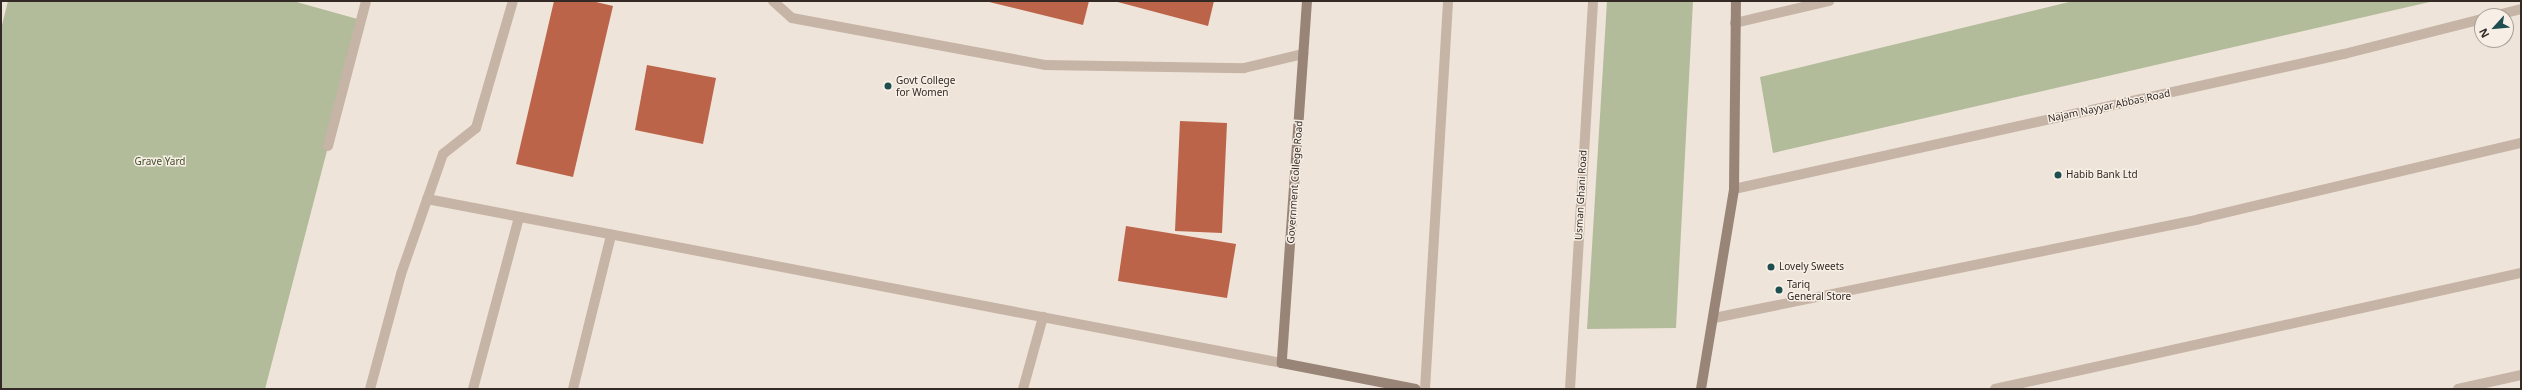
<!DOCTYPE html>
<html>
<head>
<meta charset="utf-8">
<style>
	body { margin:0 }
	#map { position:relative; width:2522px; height:390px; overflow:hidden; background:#efe4d9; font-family:"Noto Sans",sans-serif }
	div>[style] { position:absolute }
	.green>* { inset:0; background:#b2bc9b }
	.building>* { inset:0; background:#bc644a }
	.lane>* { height:10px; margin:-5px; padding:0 5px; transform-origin:5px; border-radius:5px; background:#c6b4a6 }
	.street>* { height:10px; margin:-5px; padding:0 5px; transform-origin:5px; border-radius:5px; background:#c6b4a6 }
	.secondary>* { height:10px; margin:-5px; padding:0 5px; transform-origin:5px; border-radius:5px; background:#998478 }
	.dots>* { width:11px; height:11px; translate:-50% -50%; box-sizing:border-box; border:2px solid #f7efe5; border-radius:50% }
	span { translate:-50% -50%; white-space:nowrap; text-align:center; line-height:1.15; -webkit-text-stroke:3px #f7efe5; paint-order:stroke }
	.poi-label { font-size:10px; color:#332a26 }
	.left { translate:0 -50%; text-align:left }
	.street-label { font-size:10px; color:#332a26 }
	.park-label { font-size:10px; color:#434f2c }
	.frame { position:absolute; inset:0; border:2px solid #332a26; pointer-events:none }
	.north { position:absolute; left:2474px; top:8px; width:40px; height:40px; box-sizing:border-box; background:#f7efe5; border:1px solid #a9a099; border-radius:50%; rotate:243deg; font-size:11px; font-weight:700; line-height:16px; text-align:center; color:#332a26 }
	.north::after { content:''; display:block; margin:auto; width:14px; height:18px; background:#1f4e51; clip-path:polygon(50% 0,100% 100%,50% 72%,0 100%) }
</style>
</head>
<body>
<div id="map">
	<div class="green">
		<i style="clip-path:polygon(8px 1px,293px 1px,361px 20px,265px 389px,1px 389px,1px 29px)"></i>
		<i style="clip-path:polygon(1607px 1px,1693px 1px,1676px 328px,1587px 329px)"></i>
		<i style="clip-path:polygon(2073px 1px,2434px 1px,1773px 153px,1760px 77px)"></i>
	</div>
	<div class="building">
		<i style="clip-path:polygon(554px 1px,592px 1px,613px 6px,573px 177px,516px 164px)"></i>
		<i style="clip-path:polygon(985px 1px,1089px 1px,1083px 25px)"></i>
		<i style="clip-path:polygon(1114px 1px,1214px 1px,1208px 26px)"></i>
		<i style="clip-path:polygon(647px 65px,716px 78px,703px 144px,635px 130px)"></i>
		<i style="clip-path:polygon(1180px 121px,1227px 123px,1222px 233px,1175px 231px)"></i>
		<i style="clip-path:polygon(1126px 226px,1236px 244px,1227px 298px,1118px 281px)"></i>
	</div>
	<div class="lane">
		<i style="left:773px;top:1px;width:25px;rotate:42deg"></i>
		<i style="left:792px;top:18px;width:257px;rotate:10.5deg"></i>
		<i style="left:1045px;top:65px;width:199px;rotate:0.9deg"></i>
		<i style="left:1244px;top:68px;width:61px;rotate:-13.3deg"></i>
	</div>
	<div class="street">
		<i style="left:2493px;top:16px;width:29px;rotate:-14deg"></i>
		<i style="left:1735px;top:23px;width:97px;rotate:-13.2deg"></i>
		<i style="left:328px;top:146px;width:150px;rotate:-75.3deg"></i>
		<i style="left:1734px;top:189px;width:625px;rotate:-12.48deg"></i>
		<i style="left:2344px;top:54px;width:142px;rotate:-14.2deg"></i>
		<i style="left:427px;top:199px;width:871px;rotate:10.86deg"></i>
		<i style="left:1714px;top:318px;width:495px;rotate:-11.5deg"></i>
		<i style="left:2199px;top:219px;width:331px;rotate:-13.3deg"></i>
		<i style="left:370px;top:389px;width:119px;rotate:-74.9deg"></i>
		<i style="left:401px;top:274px;width:127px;rotate:-70.7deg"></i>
		<i style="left:443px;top:154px;width:42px;rotate:-38.2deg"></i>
		<i style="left:476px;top:128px;width:132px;rotate:-73.8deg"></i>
		<i style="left:473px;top:389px;width:178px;rotate:-75deg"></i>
		<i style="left:573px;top:389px;width:159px;rotate:-76.1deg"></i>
		<i style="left:1023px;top:389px;width:75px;rotate:-74.5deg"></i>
		<i style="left:1425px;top:389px;width:389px;rotate:-86.6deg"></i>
		<i style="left:1570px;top:389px;width:389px;rotate:-86.6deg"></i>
		<i style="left:1995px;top:389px;width:539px;rotate:-12.44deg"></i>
		<i style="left:2458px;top:389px;width:65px;rotate:-12.5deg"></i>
	</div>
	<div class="secondary">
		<i style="left:1307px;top:1px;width:363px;rotate:94deg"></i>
		<i style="left:1282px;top:363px;width:136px;rotate:11deg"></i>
		<i style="left:1701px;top:389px;width:203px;rotate:-80.6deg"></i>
		<i style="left:1734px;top:189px;width:188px;rotate:-89.4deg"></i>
	</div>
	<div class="dots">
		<i style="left:888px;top:86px;background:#1f4e51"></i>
		<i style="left:2058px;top:175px;background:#1f4e51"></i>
		<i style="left:1771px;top:267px;background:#1f4e51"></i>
		<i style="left:1779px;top:290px;background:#1f4e51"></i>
	</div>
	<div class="poi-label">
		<span class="left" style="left:896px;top:86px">Govt College<br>for Women</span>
		<span class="left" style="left:2066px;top:175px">Habib Bank Ltd</span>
		<span class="left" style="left:1779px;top:267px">Lovely Sweets</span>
		<span class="left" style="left:1787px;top:290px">Tariq<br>General Store</span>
	</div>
	<div class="street-label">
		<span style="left:2109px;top:106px;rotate:-12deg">Najam Nayyar Abbas Road</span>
		<span style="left:1295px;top:182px;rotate:-86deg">Government College Road</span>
		<span style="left:1581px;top:195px;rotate:-87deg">Usman Ghani Road</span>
	</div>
	<div class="park-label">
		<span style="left:160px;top:162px">Grave Yard</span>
	</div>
	<div class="frame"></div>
	<div class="north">N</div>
</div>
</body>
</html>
